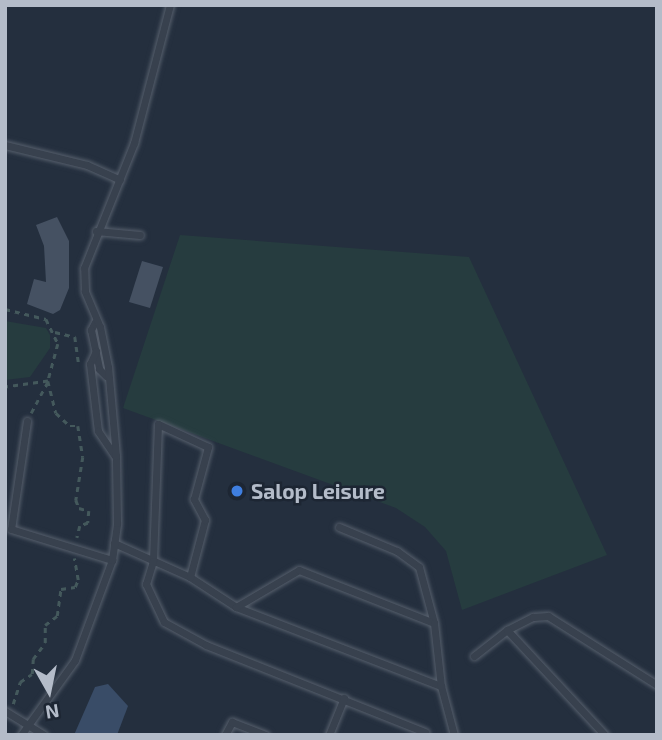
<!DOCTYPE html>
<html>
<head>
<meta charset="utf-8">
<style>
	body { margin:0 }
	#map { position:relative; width:662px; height:740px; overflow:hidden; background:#242f3e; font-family:"Exo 2",sans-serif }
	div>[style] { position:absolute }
	.green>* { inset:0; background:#263c3f }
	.water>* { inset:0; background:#394c67 }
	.building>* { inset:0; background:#455162 }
	.path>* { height:2.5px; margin-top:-1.25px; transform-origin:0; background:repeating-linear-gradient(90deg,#44595c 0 5px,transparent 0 10px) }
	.roads { filter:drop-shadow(0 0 2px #565f6c) drop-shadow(0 0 2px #565f6c) }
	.service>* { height:7px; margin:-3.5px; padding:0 3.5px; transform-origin:3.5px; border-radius:3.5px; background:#38414e }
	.dots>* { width:19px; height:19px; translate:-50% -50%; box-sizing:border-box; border:4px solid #1d2633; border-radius:50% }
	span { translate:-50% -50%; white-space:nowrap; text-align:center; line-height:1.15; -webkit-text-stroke:5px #1d2633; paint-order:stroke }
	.poi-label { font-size:21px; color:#b4bcc9; font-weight:700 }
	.left { translate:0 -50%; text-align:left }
	.frame { position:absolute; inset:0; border:7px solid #b4bcc9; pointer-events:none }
	.north { position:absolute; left:14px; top:656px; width:70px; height:70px; -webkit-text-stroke:5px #1d2633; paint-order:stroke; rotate:171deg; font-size:19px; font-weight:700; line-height:28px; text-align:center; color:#b4bcc9 }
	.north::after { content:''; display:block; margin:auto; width:24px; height:32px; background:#b4bcc9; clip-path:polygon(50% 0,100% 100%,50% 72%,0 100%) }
</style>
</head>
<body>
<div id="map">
	<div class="green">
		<i style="clip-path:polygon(180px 235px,469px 257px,607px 555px,462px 610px,446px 551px,425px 527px,396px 508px,123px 408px)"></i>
		<i style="clip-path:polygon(5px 321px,46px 328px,50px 335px,50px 348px,30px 377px,5px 380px)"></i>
	</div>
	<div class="water">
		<i style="clip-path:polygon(108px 684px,128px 706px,117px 735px,74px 735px,95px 687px)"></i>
	</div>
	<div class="building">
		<i style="clip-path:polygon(57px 217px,69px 241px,69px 288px,60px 310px,53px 314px,27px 304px,34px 279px,46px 282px,44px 246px,36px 225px)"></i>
		<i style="clip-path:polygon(142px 261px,163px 267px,150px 308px,129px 302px)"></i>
	</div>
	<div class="path">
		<i style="left:5px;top:309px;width:42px;rotate:13.7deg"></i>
		<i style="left:46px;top:319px;width:28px;rotate:64deg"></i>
		<i style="left:58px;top:344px;width:38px;rotate:105deg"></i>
		<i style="left:48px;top:381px;width:43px;rotate:172.1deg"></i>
		<i style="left:55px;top:332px;width:21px;rotate:14deg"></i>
		<i style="left:75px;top:337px;width:28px;rotate:82deg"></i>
		<i style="left:48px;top:381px;width:33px;rotate:76deg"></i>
		<i style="left:56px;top:413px;width:19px;rotate:43deg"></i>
		<i style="left:70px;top:426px;width:8px"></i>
		<i style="left:78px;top:426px;width:31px;rotate:81deg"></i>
		<i style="left:83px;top:457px;width:44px;rotate:99.2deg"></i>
		<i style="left:76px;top:500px;width:9px;rotate:69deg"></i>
		<i style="left:79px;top:508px;width:10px;rotate:17deg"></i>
		<i style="left:89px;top:511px;width:12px;rotate:95deg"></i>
		<i style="left:88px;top:523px;width:9px;rotate:159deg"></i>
		<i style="left:80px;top:526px;width:12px;rotate:104deg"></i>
		<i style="left:31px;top:413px;width:36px;rotate:-62deg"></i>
		<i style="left:13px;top:704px;width:23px;rotate:-72deg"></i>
		<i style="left:20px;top:682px;width:14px;rotate:-34deg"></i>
		<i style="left:32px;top:674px;width:15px;rotate:-86deg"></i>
		<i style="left:33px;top:659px;width:20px;rotate:-53deg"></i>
		<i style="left:45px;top:643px;width:18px;rotate:-90deg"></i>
		<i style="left:45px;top:625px;width:15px;rotate:-37deg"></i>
		<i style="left:57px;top:616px;width:27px;rotate:-82deg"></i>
		<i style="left:61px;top:589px;width:14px;rotate:-8deg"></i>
		<i style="left:75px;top:587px;width:8px;rotate:-67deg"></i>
		<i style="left:78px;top:580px;width:22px;rotate:-100deg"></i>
	</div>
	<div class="roads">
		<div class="service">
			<i style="left:5px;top:145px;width:84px;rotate:13.7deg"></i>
			<i style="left:87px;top:165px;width:36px;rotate:24deg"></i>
			<i style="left:96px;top:231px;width:44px;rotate:5.2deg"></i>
			<i style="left:95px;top:322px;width:9px;rotate:117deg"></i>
			<i style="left:91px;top:330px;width:40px;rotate:78deg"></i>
			<i style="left:99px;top:369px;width:10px;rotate:45deg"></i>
			<i style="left:96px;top:351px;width:14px;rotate:115deg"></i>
			<i style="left:90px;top:364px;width:67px;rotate:83.2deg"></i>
			<i style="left:98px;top:431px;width:30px;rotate:56deg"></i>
			<i style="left:27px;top:421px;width:109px;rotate:98.4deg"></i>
			<i style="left:11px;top:529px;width:106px;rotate:17.1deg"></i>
			<i style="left:339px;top:527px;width:63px;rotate:22.5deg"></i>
			<i style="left:397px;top:551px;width:27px;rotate:36deg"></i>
			<i style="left:419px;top:567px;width:58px;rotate:75deg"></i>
			<i style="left:114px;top:543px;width:83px;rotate:24.1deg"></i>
			<i style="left:190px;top:577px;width:55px;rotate:33.1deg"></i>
			<i style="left:236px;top:607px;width:220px;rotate:21.1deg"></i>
			<i style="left:441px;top:686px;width:51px;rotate:75.1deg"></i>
			<i style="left:190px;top:577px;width:59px;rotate:-75.3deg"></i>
			<i style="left:205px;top:520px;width:24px;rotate:-118deg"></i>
			<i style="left:194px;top:499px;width:54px;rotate:-74.9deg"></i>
			<i style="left:208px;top:447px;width:55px;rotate:-155.3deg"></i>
			<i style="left:158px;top:424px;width:137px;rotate:92.1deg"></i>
			<i style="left:153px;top:561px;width:24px;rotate:107deg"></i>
			<i style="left:146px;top:584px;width:42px;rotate:64.7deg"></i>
			<i style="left:164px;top:622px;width:48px;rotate:28.7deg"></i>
			<i style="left:206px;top:645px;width:236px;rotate:21.7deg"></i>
			<i style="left:236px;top:607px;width:73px;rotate:-30.4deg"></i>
			<i style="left:299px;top:570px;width:145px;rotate:21.4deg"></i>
			<i style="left:434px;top:623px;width:63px;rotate:83.7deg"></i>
			<i style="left:507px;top:630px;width:29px;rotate:-27deg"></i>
			<i style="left:533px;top:617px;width:15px;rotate:-4deg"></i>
			<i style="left:548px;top:616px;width:129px;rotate:32.3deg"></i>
			<i style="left:474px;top:656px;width:42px;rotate:-38.2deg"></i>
			<i style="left:507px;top:630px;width:144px;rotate:47deg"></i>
			<i style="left:5px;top:711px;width:46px;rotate:31.6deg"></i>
			<i style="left:21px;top:735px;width:92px;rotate:-54.2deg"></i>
			<i style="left:75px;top:660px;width:107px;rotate:-69.7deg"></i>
			<i style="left:112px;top:560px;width:37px;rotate:-82deg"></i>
			<i style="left:117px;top:523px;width:67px;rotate:-90.9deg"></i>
			<i style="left:116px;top:456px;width:89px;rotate:-95.1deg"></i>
			<i style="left:108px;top:367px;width:41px;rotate:-101.3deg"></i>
			<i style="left:100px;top:327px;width:39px;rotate:-113deg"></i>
			<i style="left:85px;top:291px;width:23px;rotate:-92deg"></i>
			<i style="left:84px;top:268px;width:135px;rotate:-68.2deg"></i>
			<i style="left:134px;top:143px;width:143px;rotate:-75.4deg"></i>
			<i style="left:225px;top:735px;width:15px;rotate:-62deg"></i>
			<i style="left:232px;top:722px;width:36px;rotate:21deg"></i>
			<i style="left:329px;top:735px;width:40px;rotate:-68deg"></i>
		</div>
	</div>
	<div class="dots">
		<i style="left:237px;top:491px;background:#3f7fe0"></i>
	</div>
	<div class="poi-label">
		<span class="left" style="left:251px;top:491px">Salop Leisure</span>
	</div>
	<div class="frame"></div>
	<div class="north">N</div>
</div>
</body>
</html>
